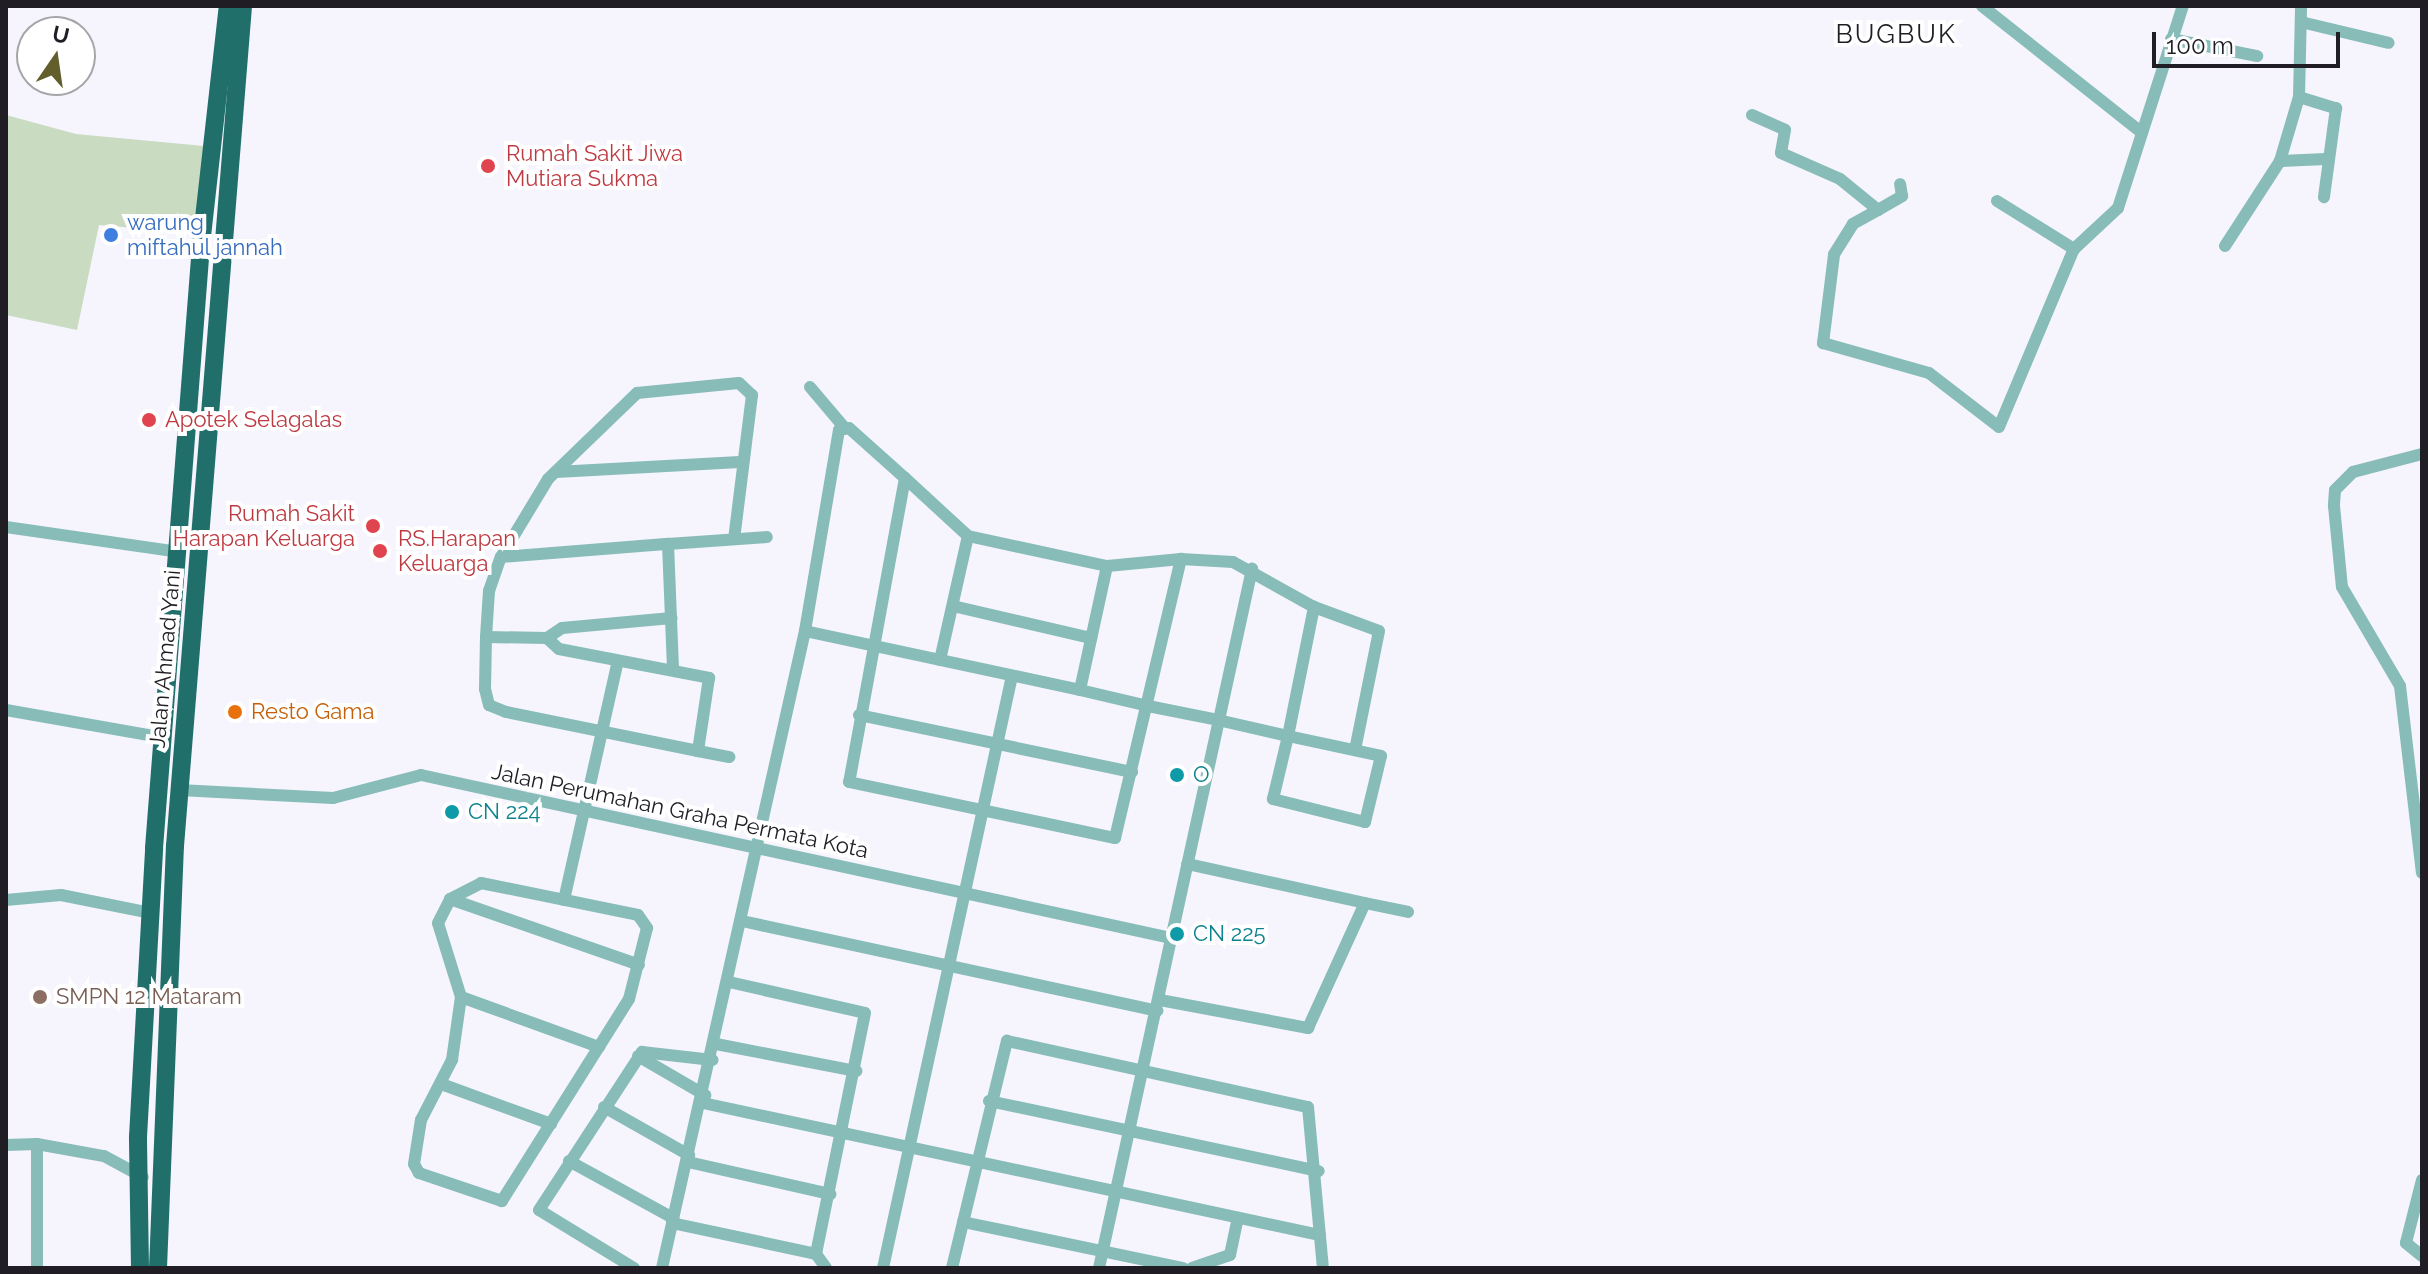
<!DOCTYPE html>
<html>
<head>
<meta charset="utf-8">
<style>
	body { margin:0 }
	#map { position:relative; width:2428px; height:1274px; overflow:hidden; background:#f6f4fd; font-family:Raleway,sans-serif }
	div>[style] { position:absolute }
	.green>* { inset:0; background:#c9dbc1 }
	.minor>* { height:12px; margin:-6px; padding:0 6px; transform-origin:6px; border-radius:6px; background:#87bcb8 }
	.highway>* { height:18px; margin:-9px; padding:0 9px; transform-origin:9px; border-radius:9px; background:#216f6b }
	.dots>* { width:22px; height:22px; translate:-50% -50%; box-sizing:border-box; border:4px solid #fff; border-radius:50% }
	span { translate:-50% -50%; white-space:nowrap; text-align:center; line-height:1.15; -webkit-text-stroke:8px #fff; paint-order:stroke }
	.health-label { font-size:22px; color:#be3a42 }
	.left { translate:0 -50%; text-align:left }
	.right { translate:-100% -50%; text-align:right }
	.shop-label { font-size:22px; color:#366cbe }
	.street-label { font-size:22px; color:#201d25 }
	.food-label { font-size:22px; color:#c56008 }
	.culture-label { font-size:22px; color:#0d838f }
	.education-label { font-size:22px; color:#785e54 }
	.quarter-label { font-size:26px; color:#201d25; letter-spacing:2px }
	.frame { position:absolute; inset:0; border:8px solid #201d25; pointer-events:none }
	.north { position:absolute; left:16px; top:16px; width:80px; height:80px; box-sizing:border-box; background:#fff; border:2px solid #a6a5a8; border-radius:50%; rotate:13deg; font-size:22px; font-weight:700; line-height:32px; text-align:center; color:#201d25 }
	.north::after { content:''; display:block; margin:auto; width:28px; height:36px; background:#625f2c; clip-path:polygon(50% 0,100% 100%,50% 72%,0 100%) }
	.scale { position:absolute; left:2152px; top:32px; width:188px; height:36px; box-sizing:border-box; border:4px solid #201d25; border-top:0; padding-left:10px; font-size:24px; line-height:28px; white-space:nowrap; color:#201d25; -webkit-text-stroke:6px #fff; paint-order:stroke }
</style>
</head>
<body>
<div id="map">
	<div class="green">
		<i style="clip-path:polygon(6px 115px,76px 134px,204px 146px,197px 233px,99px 225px,77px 330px,6px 315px)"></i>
	</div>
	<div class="minor">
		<i style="left:1982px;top:6px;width:204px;rotate:38.4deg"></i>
		<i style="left:2301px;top:22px;width:90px;rotate:13.4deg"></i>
		<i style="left:2171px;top:39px;width:88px;rotate:11.2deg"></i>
		<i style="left:2299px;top:97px;width:39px;rotate:17deg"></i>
		<i style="left:2336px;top:108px;width:90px;rotate:97.7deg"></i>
		<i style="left:1752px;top:115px;width:36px;rotate:24deg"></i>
		<i style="left:1785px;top:130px;width:23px;rotate:100deg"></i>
		<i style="left:1781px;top:153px;width:64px;rotate:23.8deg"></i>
		<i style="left:1840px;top:179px;width:49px;rotate:39.2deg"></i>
		<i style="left:1878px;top:210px;width:29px;rotate:151deg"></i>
		<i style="left:1853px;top:224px;width:36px;rotate:122deg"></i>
		<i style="left:1834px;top:255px;width:89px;rotate:97.1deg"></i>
		<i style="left:1823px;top:343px;width:110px;rotate:15.8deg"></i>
		<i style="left:1929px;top:373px;width:88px;rotate:37.6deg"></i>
		<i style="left:1999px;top:427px;width:193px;rotate:-67.2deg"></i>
		<i style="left:2074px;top:249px;width:60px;rotate:-43deg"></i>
		<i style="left:2118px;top:208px;width:212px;rotate:-72.2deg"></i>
		<i style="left:2280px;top:161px;width:46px;rotate:-2.5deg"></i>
		<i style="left:1997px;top:201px;width:91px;rotate:31.9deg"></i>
		<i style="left:1878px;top:210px;width:28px;rotate:-30deg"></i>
		<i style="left:1902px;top:196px;width:12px;rotate:-99deg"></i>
		<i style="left:2225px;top:246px;width:101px;rotate:-57.1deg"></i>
		<i style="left:2280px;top:161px;width:67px;rotate:-73.5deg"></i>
		<i style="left:2299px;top:97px;width:91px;rotate:-88.7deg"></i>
		<i style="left:810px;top:387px;width:51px;rotate:49.8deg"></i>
		<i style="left:2422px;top:454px;width:71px;rotate:165.4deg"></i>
		<i style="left:2353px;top:472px;width:25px;rotate:135deg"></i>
		<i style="left:2335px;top:490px;width:16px;rotate:94deg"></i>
		<i style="left:2334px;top:506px;width:81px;rotate:84.4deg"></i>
		<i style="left:2342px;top:587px;width:115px;rotate:59.6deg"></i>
		<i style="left:2400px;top:686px;width:188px;rotate:83.3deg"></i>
		<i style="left:556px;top:472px;width:184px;rotate:-3.1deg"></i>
		<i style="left:6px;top:527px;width:176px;rotate:8.2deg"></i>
		<i style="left:968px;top:536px;width:142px;rotate:12.2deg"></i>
		<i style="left:668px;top:544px;width:99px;rotate:-4deg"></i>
		<i style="left:501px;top:557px;width:91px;rotate:-58.9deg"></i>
		<i style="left:548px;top:479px;width:124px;rotate:-44deg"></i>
		<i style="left:637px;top:393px;width:102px;rotate:-5.6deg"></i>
		<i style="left:739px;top:383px;width:18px;rotate:43deg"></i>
		<i style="left:752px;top:395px;width:145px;rotate:97.1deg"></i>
		<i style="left:1181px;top:559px;width:52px;rotate:3.3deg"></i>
		<i style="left:1233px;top:562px;width:93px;rotate:29.1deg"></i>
		<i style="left:1314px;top:607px;width:69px;rotate:20.3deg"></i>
		<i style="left:1379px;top:631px;width:121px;rotate:101.4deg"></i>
		<i style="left:953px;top:606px;width:142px;rotate:13.1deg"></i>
		<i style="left:805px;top:631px;width:281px;rotate:12.1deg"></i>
		<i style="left:1080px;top:690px;width:70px;rotate:13.2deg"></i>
		<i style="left:1148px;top:706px;width:71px;rotate:11.3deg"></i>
		<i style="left:1218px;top:720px;width:72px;rotate:12.9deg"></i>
		<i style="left:1288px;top:736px;width:95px;rotate:12.1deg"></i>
		<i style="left:1381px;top:756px;width:68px;rotate:103.6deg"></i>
		<i style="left:1365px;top:822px;width:95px;rotate:-166deg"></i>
		<i style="left:1273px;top:799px;width:65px;rotate:-76.6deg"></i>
		<i style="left:1288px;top:736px;width:132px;rotate:-78.6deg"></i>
		<i style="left:486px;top:637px;width:61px;rotate:0.9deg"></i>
		<i style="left:547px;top:638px;width:16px;rotate:43deg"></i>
		<i style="left:559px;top:649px;width:153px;rotate:10.9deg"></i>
		<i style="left:709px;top:678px;width:74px;rotate:98.6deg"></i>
		<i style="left:698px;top:751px;width:196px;rotate:-168.5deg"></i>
		<i style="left:506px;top:712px;width:18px;rotate:-158deg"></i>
		<i style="left:489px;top:705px;width:16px;rotate:-104deg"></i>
		<i style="left:485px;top:689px;width:52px;rotate:-88.9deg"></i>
		<i style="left:486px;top:637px;width:46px;rotate:-86.3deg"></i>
		<i style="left:489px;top:591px;width:36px;rotate:-71deg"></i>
		<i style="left:501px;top:557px;width:168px;rotate:-4.5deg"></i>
		<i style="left:668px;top:544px;width:125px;rotate:87.7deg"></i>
		<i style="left:547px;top:638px;width:18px;rotate:-34deg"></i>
		<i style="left:562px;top:628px;width:110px;rotate:-5.2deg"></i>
		<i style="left:940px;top:660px;width:127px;rotate:-77.3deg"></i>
		<i style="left:968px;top:536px;width:86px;rotate:-137.4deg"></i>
		<i style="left:905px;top:478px;width:309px;rotate:100.4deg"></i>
		<i style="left:849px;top:782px;width:272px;rotate:11.9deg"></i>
		<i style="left:1115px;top:838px;width:287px;rotate:-76.7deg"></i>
		<i style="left:1181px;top:559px;width:74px;rotate:174.6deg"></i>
		<i style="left:1107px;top:566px;width:127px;rotate:102.3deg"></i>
		<i style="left:6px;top:710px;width:161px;rotate:10deg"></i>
		<i style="left:859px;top:715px;width:279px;rotate:11.8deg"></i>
		<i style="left:698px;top:751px;width:32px;rotate:11deg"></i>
		<i style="left:179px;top:790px;width:154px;rotate:3deg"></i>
		<i style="left:333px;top:798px;width:91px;rotate:-14.6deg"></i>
		<i style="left:421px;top:775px;width:768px;rotate:12.26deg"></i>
		<i style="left:481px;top:883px;width:160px;rotate:11.5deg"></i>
		<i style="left:638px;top:915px;width:16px;rotate:55deg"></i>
		<i style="left:647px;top:928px;width:73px;rotate:104.2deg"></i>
		<i style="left:629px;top:999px;width:239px;rotate:122.2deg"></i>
		<i style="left:502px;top:1201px;width:88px;rotate:-161.4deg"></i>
		<i style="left:419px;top:1173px;width:10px;rotate:-119deg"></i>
		<i style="left:414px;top:1164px;width:45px;rotate:-81deg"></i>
		<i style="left:421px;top:1120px;width:68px;rotate:-62.7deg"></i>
		<i style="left:452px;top:1060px;width:64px;rotate:-81.9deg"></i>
		<i style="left:461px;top:997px;width:77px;rotate:-107.3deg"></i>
		<i style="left:438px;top:923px;width:27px;rotate:-63deg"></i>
		<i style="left:450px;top:899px;width:35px;rotate:-27deg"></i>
		<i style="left:450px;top:899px;width:200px;rotate:19.2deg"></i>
		<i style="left:6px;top:900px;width:55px;rotate:-5.2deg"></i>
		<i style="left:61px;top:895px;width:92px;rotate:11.3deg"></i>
		<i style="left:564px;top:900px;width:245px;rotate:-77.3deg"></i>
		<i style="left:1365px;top:903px;width:44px;rotate:11.8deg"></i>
		<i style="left:742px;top:921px;width:425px;rotate:12.2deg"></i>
		<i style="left:729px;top:982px;width:139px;rotate:12.8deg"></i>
		<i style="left:865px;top:1013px;width:246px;rotate:101.5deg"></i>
		<i style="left:816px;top:1254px;width:17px;rotate:54deg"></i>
		<i style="left:461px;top:997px;width:147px;rotate:19.9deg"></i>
		<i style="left:1160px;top:1000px;width:151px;rotate:10.7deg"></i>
		<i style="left:1308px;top:1028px;width:137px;rotate:-65.5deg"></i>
		<i style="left:1365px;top:903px;width:182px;rotate:-167.6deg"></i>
		<i style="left:716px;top:1044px;width:143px;rotate:10.9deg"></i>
		<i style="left:638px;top:1056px;width:78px;rotate:30.2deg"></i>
		<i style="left:444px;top:1085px;width:114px;rotate:20deg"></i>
		<i style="left:989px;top:1101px;width:337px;rotate:12deg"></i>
		<i style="left:703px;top:1103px;width:631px;rotate:12.08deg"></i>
		<i style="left:604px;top:1107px;width:98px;rotate:29.5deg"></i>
		<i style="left:37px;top:1144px;width:68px;rotate:10.2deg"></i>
		<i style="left:104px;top:1156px;width:44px;rotate:28.3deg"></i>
		<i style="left:6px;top:1145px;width:31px;rotate:-2deg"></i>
		<i style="left:37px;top:1144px;width:124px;rotate:90deg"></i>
		<i style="left:569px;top:1161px;width:119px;rotate:28.7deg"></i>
		<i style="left:688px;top:1162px;width:146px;rotate:12.7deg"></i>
		<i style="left:2422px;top:1180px;width:65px;rotate:104.3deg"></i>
		<i style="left:2406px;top:1243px;width:21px;rotate:39deg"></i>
		<i style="left:963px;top:1222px;width:225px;rotate:11.8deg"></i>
		<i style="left:672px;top:1223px;width:147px;rotate:12.1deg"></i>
		<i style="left:634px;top:1268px;width:111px;rotate:-148.6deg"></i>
		<i style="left:539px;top:1210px;width:189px;rotate:-56.9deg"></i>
		<i style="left:642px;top:1052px;width:71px;rotate:6.4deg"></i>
		<i style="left:662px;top:1268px;width:653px;rotate:-77.35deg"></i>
		<i style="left:805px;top:631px;width:204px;rotate:-80.4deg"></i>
		<i style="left:839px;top:430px;width:10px;rotate:-11deg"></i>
		<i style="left:849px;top:428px;width:75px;rotate:41.8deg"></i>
		<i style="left:883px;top:1268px;width:606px;rotate:-77.71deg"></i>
		<i style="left:952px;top:1268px;width:234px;rotate:-76.4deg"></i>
		<i style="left:1007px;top:1041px;width:308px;rotate:12.4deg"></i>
		<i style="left:1308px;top:1107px;width:162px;rotate:84.7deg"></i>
		<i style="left:1099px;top:1268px;width:716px;rotate:-77.65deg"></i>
		<i style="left:1192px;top:1268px;width:40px;rotate:-18.9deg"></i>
		<i style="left:1230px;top:1255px;width:38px;rotate:-78deg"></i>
	</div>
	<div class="highway">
		<i style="left:140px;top:1268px;width:131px;rotate:-90.9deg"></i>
		<i style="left:138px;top:1137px;width:289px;rotate:-86.8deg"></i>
		<i style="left:154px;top:848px;width:605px;rotate:-85.54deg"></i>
		<i style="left:201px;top:245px;width:241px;rotate:-83.6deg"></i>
		<i style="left:158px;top:1268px;width:422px;rotate:-87.7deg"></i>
		<i style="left:175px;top:846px;width:843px;rotate:-85.37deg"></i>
	</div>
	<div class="dots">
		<i style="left:488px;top:166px;background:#e0444e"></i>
		<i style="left:111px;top:235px;background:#3f7fe0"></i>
		<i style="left:149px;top:420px;background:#e0444e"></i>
		<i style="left:373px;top:526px;background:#e0444e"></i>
		<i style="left:380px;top:551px;background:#e0444e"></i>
		<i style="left:235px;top:712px;background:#e8710a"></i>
		<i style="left:1177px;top:775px;background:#0f9aa8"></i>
		<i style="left:452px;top:812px;background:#0f9aa8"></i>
		<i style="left:1177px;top:934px;background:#0f9aa8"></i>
		<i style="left:40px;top:997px;background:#8d6e63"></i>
	</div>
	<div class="health-label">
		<span class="left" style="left:506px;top:166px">Rumah Sakit Jiwa<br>Mutiara Sukma</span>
		<span class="left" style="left:165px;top:420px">Apotek Selagalas</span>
		<span class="right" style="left:355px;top:526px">Rumah Sakit<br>Harapan Keluarga</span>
		<span class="left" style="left:398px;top:551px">RS.Harapan<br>Keluarga</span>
	</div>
	<div class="shop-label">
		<span class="left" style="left:127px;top:235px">warung<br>miftahul jannah</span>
	</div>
	<div class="street-label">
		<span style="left:165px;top:659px;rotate:-85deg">Jalan Ahmad Yani</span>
		<span style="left:680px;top:811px;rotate:12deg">Jalan Perumahan Graha Permata Kota</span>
	</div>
	<div class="food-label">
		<span class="left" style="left:251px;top:712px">Resto Gama</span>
	</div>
	<div class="culture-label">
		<span class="left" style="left:1193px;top:775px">O</span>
		<span class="left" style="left:468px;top:812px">CN 224</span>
		<span class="left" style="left:1193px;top:934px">CN 225</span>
	</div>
	<div class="education-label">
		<span class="left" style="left:56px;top:997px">SMPN 12 Mataram</span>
	</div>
	<div class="quarter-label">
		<span style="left:1896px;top:35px">BUGBUK</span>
	</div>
	<div class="frame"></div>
	<div class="north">U</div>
	<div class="scale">100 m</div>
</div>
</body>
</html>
